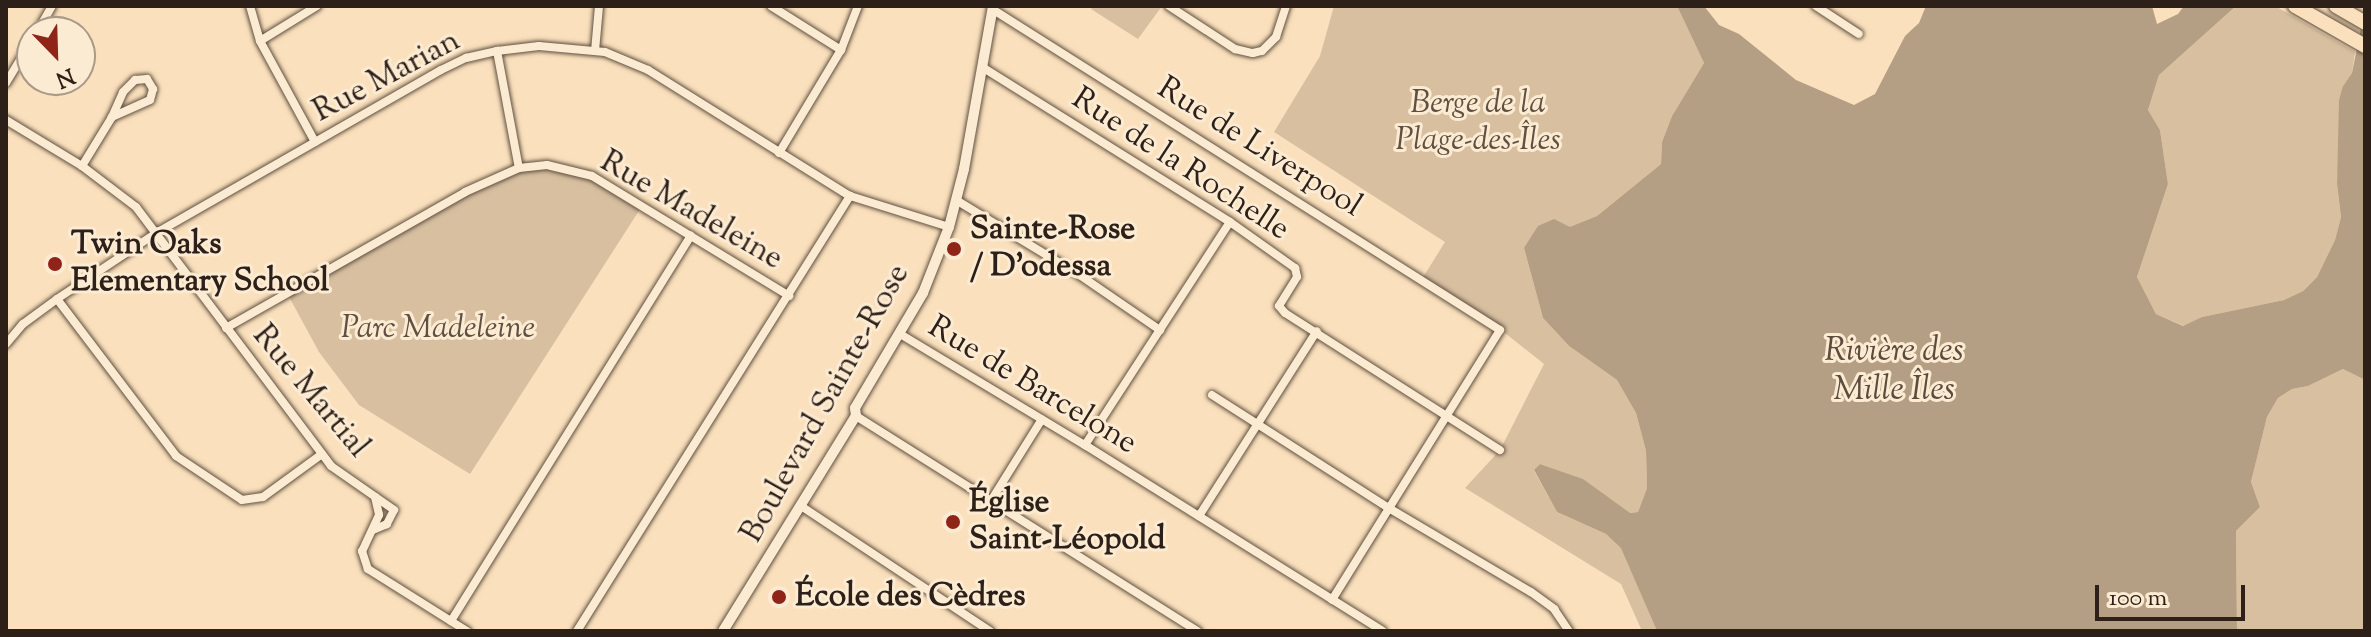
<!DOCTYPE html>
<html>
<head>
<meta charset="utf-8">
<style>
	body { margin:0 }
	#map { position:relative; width:2371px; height:637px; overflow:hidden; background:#fae0bc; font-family:"Sorts Mill Goudy",serif }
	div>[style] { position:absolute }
	.green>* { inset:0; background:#d7bfa0 }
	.water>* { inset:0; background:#b49f84 }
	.roads { filter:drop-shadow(0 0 2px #605041) drop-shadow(0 0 2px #605041) }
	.minor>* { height:8px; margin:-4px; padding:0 4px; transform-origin:4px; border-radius:4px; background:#fcebd3 }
	.tertiary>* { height:10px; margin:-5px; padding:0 5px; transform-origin:5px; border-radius:5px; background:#fcebd3 }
	.motorway>* { height:14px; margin:-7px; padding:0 7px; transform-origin:7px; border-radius:7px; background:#fae0bc }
	.dots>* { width:22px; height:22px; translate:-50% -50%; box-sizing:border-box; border:4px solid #fcebd3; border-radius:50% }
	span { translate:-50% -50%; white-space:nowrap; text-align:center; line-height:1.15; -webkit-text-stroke:6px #fcebd3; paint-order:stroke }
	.street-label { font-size:32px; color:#2d2018 }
	.park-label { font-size:32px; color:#605041; font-style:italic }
	.poi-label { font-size:32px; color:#2d2018; font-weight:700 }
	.left { translate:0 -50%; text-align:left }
	.water-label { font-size:34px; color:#5c4c3e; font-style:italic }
	.frame { position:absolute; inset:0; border:8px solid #2d2018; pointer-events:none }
	.north { position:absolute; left:16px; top:16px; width:80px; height:80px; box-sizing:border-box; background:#fcebd3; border:2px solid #a99a88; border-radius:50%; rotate:157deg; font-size:22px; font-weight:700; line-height:32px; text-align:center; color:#2d2018 }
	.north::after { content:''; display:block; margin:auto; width:28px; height:36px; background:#8f2418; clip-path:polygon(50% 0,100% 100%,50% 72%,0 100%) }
	.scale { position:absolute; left:2095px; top:585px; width:150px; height:36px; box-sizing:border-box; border:4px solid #2d2018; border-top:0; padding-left:10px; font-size:24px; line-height:28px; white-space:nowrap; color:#2d2018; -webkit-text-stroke:6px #fcebd3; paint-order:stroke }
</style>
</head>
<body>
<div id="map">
	<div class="green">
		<i style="clip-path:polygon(1093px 6px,1162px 6px,1138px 39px,1091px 9px)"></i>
		<i style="clip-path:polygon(1334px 6px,1677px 6px,1704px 63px,1672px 116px,1662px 142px,1661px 164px,1597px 216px,1524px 248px,1543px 318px,1569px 346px,1617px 380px,1636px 413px,1646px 451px,1647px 488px,1638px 512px,1629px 513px,1582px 479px,1540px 464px,1534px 471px,1557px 512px,1606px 534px,1622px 548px,1657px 631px,1642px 631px,1621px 584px,1465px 488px,1500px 450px,1544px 364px,1500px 329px,1422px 279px,1445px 242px,1274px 132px,1320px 56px)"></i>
		<i style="clip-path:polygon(2236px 6px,2275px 6px,2355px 52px,2352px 73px,2343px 86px,2337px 184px,2341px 217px,2335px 240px,2317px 277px,2303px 291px,2284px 300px,2202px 317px,2184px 326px,2156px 314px,2137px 277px,2168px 184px,2160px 130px,2148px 110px,2159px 75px)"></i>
		<i style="clip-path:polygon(547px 165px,596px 178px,642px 206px,470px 474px,359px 405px,319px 352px,287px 293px,465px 192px,519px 168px)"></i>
		<i style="clip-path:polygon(2343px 369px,2365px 380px,2365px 631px,2237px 631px,2236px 531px,2260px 507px,2251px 482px,2267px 417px,2278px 398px,2292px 389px,2308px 386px)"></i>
	</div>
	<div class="water">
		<i style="clip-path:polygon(1677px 6px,1704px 6px,1719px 25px,1739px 34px,1796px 80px,1854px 105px,1875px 94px,1905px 36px,1919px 23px,1926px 6px,2152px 6px,2157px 24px,2178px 14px,2184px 6px,2236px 6px,2159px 75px,2148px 110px,2160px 130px,2168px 184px,2137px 277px,2156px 314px,2183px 326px,2202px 317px,2284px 300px,2303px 291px,2317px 277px,2335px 240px,2341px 217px,2337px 184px,2339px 100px,2343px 86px,2352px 73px,2365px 8px,2365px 380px,2343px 369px,2308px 386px,2292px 389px,2278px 398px,2267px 417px,2251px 482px,2260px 507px,2236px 531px,2237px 631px,1657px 631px,1621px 548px,1606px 534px,1557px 512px,1534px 470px,1540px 464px,1583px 479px,1630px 513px,1638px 512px,1647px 488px,1646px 451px,1636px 413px,1617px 380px,1569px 346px,1543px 318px,1524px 248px,1538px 226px,1554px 219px,1570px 227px,1597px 216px,1661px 164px,1662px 142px,1672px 116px,1704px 63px)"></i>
	</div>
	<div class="roads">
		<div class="minor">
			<i style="left:250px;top:6px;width:36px;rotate:74deg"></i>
			<i style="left:260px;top:41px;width:115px;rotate:61.4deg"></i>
			<i style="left:771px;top:6px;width:83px;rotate:32.2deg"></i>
			<i style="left:1169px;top:6px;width:79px;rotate:33.1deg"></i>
			<i style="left:1235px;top:49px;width:18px;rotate:13deg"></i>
			<i style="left:1253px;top:53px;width:9px;rotate:-13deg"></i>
			<i style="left:1262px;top:51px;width:20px;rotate:-45deg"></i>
			<i style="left:1276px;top:37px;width:33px;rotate:-72deg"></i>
			<i style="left:1816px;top:6px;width:51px;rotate:33.1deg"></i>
			<i style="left:992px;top:9px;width:601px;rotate:32.29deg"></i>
			<i style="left:1500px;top:330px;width:318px;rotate:121.9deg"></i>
			<i style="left:37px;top:32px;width:30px;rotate:-60deg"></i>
			<i style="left:260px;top:41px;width:67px;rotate:-31.6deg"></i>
			<i style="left:497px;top:51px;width:119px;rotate:79.4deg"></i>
			<i style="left:595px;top:51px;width:45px;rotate:-84.9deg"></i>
			<i style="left:982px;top:67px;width:292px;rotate:32deg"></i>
			<i style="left:1230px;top:222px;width:80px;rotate:35.3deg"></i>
			<i style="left:1295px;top:268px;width:9px;rotate:77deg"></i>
			<i style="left:1297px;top:277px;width:34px;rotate:122deg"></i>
			<i style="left:1279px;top:306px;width:9px;rotate:49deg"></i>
			<i style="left:1285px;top:313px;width:255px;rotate:32.5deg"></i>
			<i style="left:6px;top:83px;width:50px;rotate:-58.8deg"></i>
			<i style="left:6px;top:120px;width:89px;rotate:31.2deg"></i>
			<i style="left:82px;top:166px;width:68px;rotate:37.2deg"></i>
			<i style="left:136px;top:207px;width:324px;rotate:53deg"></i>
			<i style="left:331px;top:466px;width:77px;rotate:34.9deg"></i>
			<i style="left:394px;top:510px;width:16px;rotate:117deg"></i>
			<i style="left:387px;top:524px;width:15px;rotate:157deg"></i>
			<i style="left:779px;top:153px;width:120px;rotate:-59deg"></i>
			<i style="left:841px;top:50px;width:47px;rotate:-68.9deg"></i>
			<i style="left:82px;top:166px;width:57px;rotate:-58.5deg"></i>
			<i style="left:112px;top:117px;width:27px;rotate:-66deg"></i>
			<i style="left:123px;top:92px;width:17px;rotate:-45deg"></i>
			<i style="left:135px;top:80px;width:12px;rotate:-5deg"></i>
			<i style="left:147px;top:79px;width:12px;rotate:59deg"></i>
			<i style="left:153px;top:89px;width:11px;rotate:105deg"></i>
			<i style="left:150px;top:100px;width:42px;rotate:155.9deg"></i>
			<i style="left:956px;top:200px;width:146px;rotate:31.3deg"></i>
			<i style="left:1081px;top:276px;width:96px;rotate:34.4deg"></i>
			<i style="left:57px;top:299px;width:197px;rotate:52.8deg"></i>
			<i style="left:176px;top:456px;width:79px;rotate:33.7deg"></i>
			<i style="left:242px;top:500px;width:21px;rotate:-8deg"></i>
			<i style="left:263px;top:497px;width:73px;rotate:-36.1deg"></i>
			<i style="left:226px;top:328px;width:275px;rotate:-29.6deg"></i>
			<i style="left:465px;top:192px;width:59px;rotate:-24deg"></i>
			<i style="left:519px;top:168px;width:28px;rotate:-6deg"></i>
			<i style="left:547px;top:165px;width:46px;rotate:13.7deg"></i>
			<i style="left:592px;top:176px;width:231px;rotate:31.3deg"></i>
			<i style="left:900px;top:334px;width:216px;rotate:31deg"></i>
			<i style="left:1085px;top:445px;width:351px;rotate:32deg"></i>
			<i style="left:6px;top:344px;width:26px;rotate:-50deg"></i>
			<i style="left:23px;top:324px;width:42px;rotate:-36.3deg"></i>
			<i style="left:57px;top:299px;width:121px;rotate:-33.6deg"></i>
			<i style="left:158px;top:232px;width:326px;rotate:-29.8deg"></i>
			<i style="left:441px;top:70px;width:28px;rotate:-26deg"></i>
			<i style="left:466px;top:58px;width:32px;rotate:-13deg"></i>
			<i style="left:497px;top:51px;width:42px;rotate:-6.8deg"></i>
			<i style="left:539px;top:46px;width:66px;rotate:5.2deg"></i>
			<i style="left:605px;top:52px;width:47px;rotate:22.7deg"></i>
			<i style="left:648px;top:70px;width:238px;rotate:32deg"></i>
			<i style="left:850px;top:196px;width:104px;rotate:17.4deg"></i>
			<i style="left:1212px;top:395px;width:208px;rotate:32.6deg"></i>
			<i style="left:1387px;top:507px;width:167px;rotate:30.6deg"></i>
			<i style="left:1531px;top:592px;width:29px;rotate:36deg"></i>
			<i style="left:1554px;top:609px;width:27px;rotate:56deg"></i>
			<i style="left:856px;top:416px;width:404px;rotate:32.2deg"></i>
			<i style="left:1085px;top:445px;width:266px;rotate:-57deg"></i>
			<i style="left:375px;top:497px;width:18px;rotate:77deg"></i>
			<i style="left:379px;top:515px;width:40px;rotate:115deg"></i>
			<i style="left:362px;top:551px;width:19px;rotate:72deg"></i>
			<i style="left:368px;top:569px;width:117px;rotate:32.1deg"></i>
			<i style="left:992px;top:499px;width:94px;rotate:-58deg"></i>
			<i style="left:801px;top:506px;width:227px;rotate:33.5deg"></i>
			<i style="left:1199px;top:516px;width:219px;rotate:-57.5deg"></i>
			<i style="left:451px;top:621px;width:454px;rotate:-58.1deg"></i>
			<i style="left:577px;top:631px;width:514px;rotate:-57.89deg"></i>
		</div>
		<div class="tertiary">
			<i style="left:723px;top:631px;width:253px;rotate:-58.3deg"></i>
			<i style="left:856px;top:416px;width:8px;rotate:-97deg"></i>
			<i style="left:855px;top:408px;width:134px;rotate:-59.4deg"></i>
			<i style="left:923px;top:293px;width:71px;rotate:-68.5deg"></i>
			<i style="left:949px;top:227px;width:60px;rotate:-75.5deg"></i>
			<i style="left:964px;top:169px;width:166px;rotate:-79.9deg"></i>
		</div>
		<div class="motorway">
			<i style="left:2295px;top:6px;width:81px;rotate:29.7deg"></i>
			<i style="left:2336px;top:6px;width:34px;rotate:30deg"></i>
		</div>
	</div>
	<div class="dots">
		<i style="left:954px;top:249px;background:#8f2418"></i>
		<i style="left:55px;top:264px;background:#8f2418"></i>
		<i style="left:953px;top:522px;background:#8f2418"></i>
		<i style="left:779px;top:597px;background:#8f2418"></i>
	</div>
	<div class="street-label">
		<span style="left:387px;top:77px;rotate:-28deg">Rue Marian</span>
		<span style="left:1259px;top:148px;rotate:32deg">Rue de Liverpool</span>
		<span style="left:1180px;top:165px;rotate:33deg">Rue de la Rochelle</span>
		<span style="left:691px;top:211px;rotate:30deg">Rue Madeleine</span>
		<span style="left:1032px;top:386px;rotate:31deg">Rue de Barcelone</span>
		<span style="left:310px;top:392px;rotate:50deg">Rue Martial</span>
		<span style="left:826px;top:404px;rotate:-61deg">Boulevard Sainte-Rose</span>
	</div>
	<div class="park-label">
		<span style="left:1478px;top:123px">Berge de la<br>Plage-des-Îles</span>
		<span style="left:438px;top:329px">Parc Madeleine</span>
	</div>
	<div class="poi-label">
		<span class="left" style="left:970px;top:249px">Sainte-Rose<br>/ D'odessa</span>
		<span class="left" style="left:71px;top:264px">Twin Oaks<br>Elementary School</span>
		<span class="left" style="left:969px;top:522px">Église<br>Saint-Léopold</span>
		<span class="left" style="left:795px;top:597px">École des Cèdres</span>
	</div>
	<div class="water-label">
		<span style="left:1894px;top:371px">Rivière des<br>Mille Îles</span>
	</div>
	<div class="frame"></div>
	<div class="north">N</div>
	<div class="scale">100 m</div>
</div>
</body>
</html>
